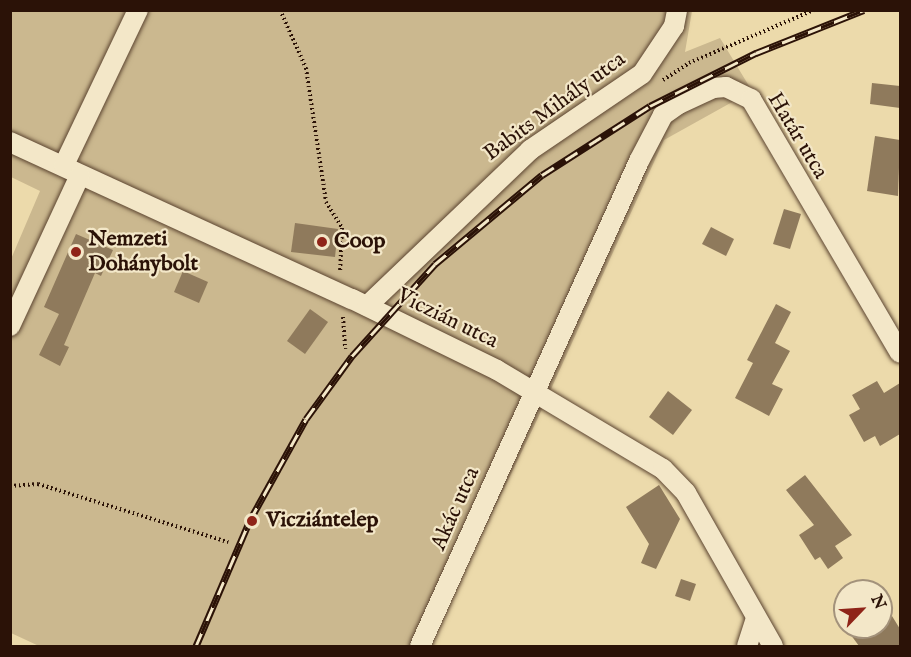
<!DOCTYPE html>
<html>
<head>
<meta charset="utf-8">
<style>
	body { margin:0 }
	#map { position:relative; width:911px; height:657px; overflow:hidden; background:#ecdaab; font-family:"IM FELL English",serif }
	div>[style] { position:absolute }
	.green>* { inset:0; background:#cbb88f }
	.building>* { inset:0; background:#8f7a5c }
	.path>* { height:4px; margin-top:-2px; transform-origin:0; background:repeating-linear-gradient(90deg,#2b1207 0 1.5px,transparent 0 4.5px) }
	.roads { filter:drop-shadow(0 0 2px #5b4430) drop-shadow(0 0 2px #5b4430) }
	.minor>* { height:20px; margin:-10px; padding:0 10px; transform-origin:10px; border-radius:10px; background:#f3e7c8 }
	.rail>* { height:7px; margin-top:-3.5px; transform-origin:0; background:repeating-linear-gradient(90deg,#f3e7c8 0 14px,#2b1207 0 28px); box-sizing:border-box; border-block:2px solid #2b1207 }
	.dots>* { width:16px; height:16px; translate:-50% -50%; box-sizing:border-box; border:3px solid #f3e7c8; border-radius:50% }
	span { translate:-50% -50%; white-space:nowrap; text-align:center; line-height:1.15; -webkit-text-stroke:4.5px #f3e7c8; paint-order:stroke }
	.street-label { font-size:22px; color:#2b1207 }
	.poi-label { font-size:22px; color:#2b1207; font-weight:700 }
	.left { translate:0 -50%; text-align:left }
	.frame { position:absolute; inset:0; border:12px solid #2b1207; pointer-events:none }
	.north { position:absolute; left:833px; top:579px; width:60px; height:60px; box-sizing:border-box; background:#f3e7c8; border:2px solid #a3927b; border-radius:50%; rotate:65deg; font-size:16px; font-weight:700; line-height:24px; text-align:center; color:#2b1207 }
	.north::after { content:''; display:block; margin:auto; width:21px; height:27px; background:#8f2418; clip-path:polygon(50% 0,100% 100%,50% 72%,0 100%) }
</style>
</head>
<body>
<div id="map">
	<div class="green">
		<i style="clip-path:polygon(11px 11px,692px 11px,685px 52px,720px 38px,752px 91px,664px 140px,537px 420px,428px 646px,39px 646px,11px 633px,11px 259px,40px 191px,11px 177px)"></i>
	</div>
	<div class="building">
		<i style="clip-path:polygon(872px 83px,900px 86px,900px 108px,870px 104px)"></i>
		<i style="clip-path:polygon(875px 136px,900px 140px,898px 196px,867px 191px)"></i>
		<i style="clip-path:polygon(784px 209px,801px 214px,790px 249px,773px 244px)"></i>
		<i style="clip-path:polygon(295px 223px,338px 229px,335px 257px,291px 252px)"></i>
		<i style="clip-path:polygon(711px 227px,734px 239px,726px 256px,702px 244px)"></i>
		<i style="clip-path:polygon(76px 234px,113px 250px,101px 276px,95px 273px,64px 345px,69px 347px,60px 366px,39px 355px,59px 314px,44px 307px)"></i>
		<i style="clip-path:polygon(183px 271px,208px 282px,199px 303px,174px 292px)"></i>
		<i style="clip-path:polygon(776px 304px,791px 312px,775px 343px,790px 351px,772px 384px,783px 389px,769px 416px,735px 398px,753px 363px,747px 360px)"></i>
		<i style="clip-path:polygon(310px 309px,328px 322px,305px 354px,287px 341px)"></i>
		<i style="clip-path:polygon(877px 381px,884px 393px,900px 383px,900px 434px,880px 446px,875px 436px,864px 442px,849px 415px,860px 409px,852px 395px)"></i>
		<i style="clip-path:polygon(668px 391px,692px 410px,673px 435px,649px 417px)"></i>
		<i style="clip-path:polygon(805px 475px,852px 535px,835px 546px,843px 558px,828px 569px,820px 557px,815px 560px,799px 535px,814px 525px,786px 490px)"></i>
		<i style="clip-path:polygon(659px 485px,680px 519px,656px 569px,641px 563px,649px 544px,626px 507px)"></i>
		<i style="clip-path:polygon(681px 579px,696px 584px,690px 601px,675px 596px)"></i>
		<i style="clip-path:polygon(892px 616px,900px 629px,900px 646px,859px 646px,845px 627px,881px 627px,881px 622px)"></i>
	</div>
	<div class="path">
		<i style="left:280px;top:10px;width:64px;rotate:65.9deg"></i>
		<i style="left:306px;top:68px;width:135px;rotate:81.5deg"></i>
		<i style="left:326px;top:202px;width:31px;rotate:58deg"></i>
		<i style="left:342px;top:228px;width:45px;rotate:92.5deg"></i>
		<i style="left:663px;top:80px;width:31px;rotate:-33deg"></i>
		<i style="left:689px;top:63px;width:136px;rotate:-23deg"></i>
		<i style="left:343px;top:317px;width:32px;rotate:86deg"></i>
		<i style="left:10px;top:486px;width:28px;rotate:-4deg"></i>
		<i style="left:38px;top:484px;width:199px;rotate:17deg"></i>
	</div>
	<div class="roads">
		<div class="minor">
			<i style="left:10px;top:142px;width:376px;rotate:24.7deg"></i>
			<i style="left:352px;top:299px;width:161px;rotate:26.1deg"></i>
			<i style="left:497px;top:370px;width:193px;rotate:30.8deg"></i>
			<i style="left:663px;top:469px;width:33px;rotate:46deg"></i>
			<i style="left:686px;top:493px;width:176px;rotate:60.4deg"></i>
			<i style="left:64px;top:165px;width:172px;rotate:-64.5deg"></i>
			<i style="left:367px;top:306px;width:226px;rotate:-43.7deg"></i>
			<i style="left:530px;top:150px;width:135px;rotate:-34.2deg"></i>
			<i style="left:642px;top:74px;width:58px;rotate:-56.3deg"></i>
			<i style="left:674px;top:26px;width:16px;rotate:-79deg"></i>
			<i style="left:10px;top:326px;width:166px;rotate:-65.1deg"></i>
			<i style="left:420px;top:646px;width:532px;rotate:-65.7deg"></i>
			<i style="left:639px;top:161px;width:52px;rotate:-62.4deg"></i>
			<i style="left:663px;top:115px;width:19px;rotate:-35deg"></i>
			<i style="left:679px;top:104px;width:38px;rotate:-25deg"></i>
			<i style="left:713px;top:88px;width:13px;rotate:-4deg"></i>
			<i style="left:726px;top:87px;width:28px;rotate:26deg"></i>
			<i style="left:751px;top:99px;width:294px;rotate:59.6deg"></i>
			<i style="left:747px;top:646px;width:29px;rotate:-72deg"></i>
		</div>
	</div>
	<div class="rail">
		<i style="left:196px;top:646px;width:137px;rotate:-66.8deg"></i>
		<i style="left:250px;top:520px;width:115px;rotate:-61deg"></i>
		<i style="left:306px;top:419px;width:78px;rotate:-53.9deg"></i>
		<i style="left:352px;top:356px;width:124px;rotate:-47.9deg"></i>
		<i style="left:435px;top:264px;width:139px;rotate:-39.8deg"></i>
		<i style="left:542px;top:175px;width:128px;rotate:-32.6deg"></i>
		<i style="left:650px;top:106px;width:119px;rotate:-26.6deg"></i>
		<i style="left:756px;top:53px;width:116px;rotate:-21.7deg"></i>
	</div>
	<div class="dots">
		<i style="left:322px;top:242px;background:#8f2418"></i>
		<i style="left:76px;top:252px;background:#8f2418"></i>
		<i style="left:252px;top:521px;background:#8f2418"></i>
	</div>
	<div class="street-label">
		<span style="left:555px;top:107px;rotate:-36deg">Babits Mihály utca</span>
		<span style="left:797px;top:136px;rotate:59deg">Határ utca</span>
		<span style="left:447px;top:319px;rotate:26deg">Viczián utca</span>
		<span style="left:456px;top:509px;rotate:-66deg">Akác utca</span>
	</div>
	<div class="poi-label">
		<span class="left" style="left:88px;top:252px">Nemzeti<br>Dohánybolt</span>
		<span class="left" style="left:334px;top:242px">Coop</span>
		<span class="left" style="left:266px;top:521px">Vicziántelep</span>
	</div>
	<div class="frame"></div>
	<div class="north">N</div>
</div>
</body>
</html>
